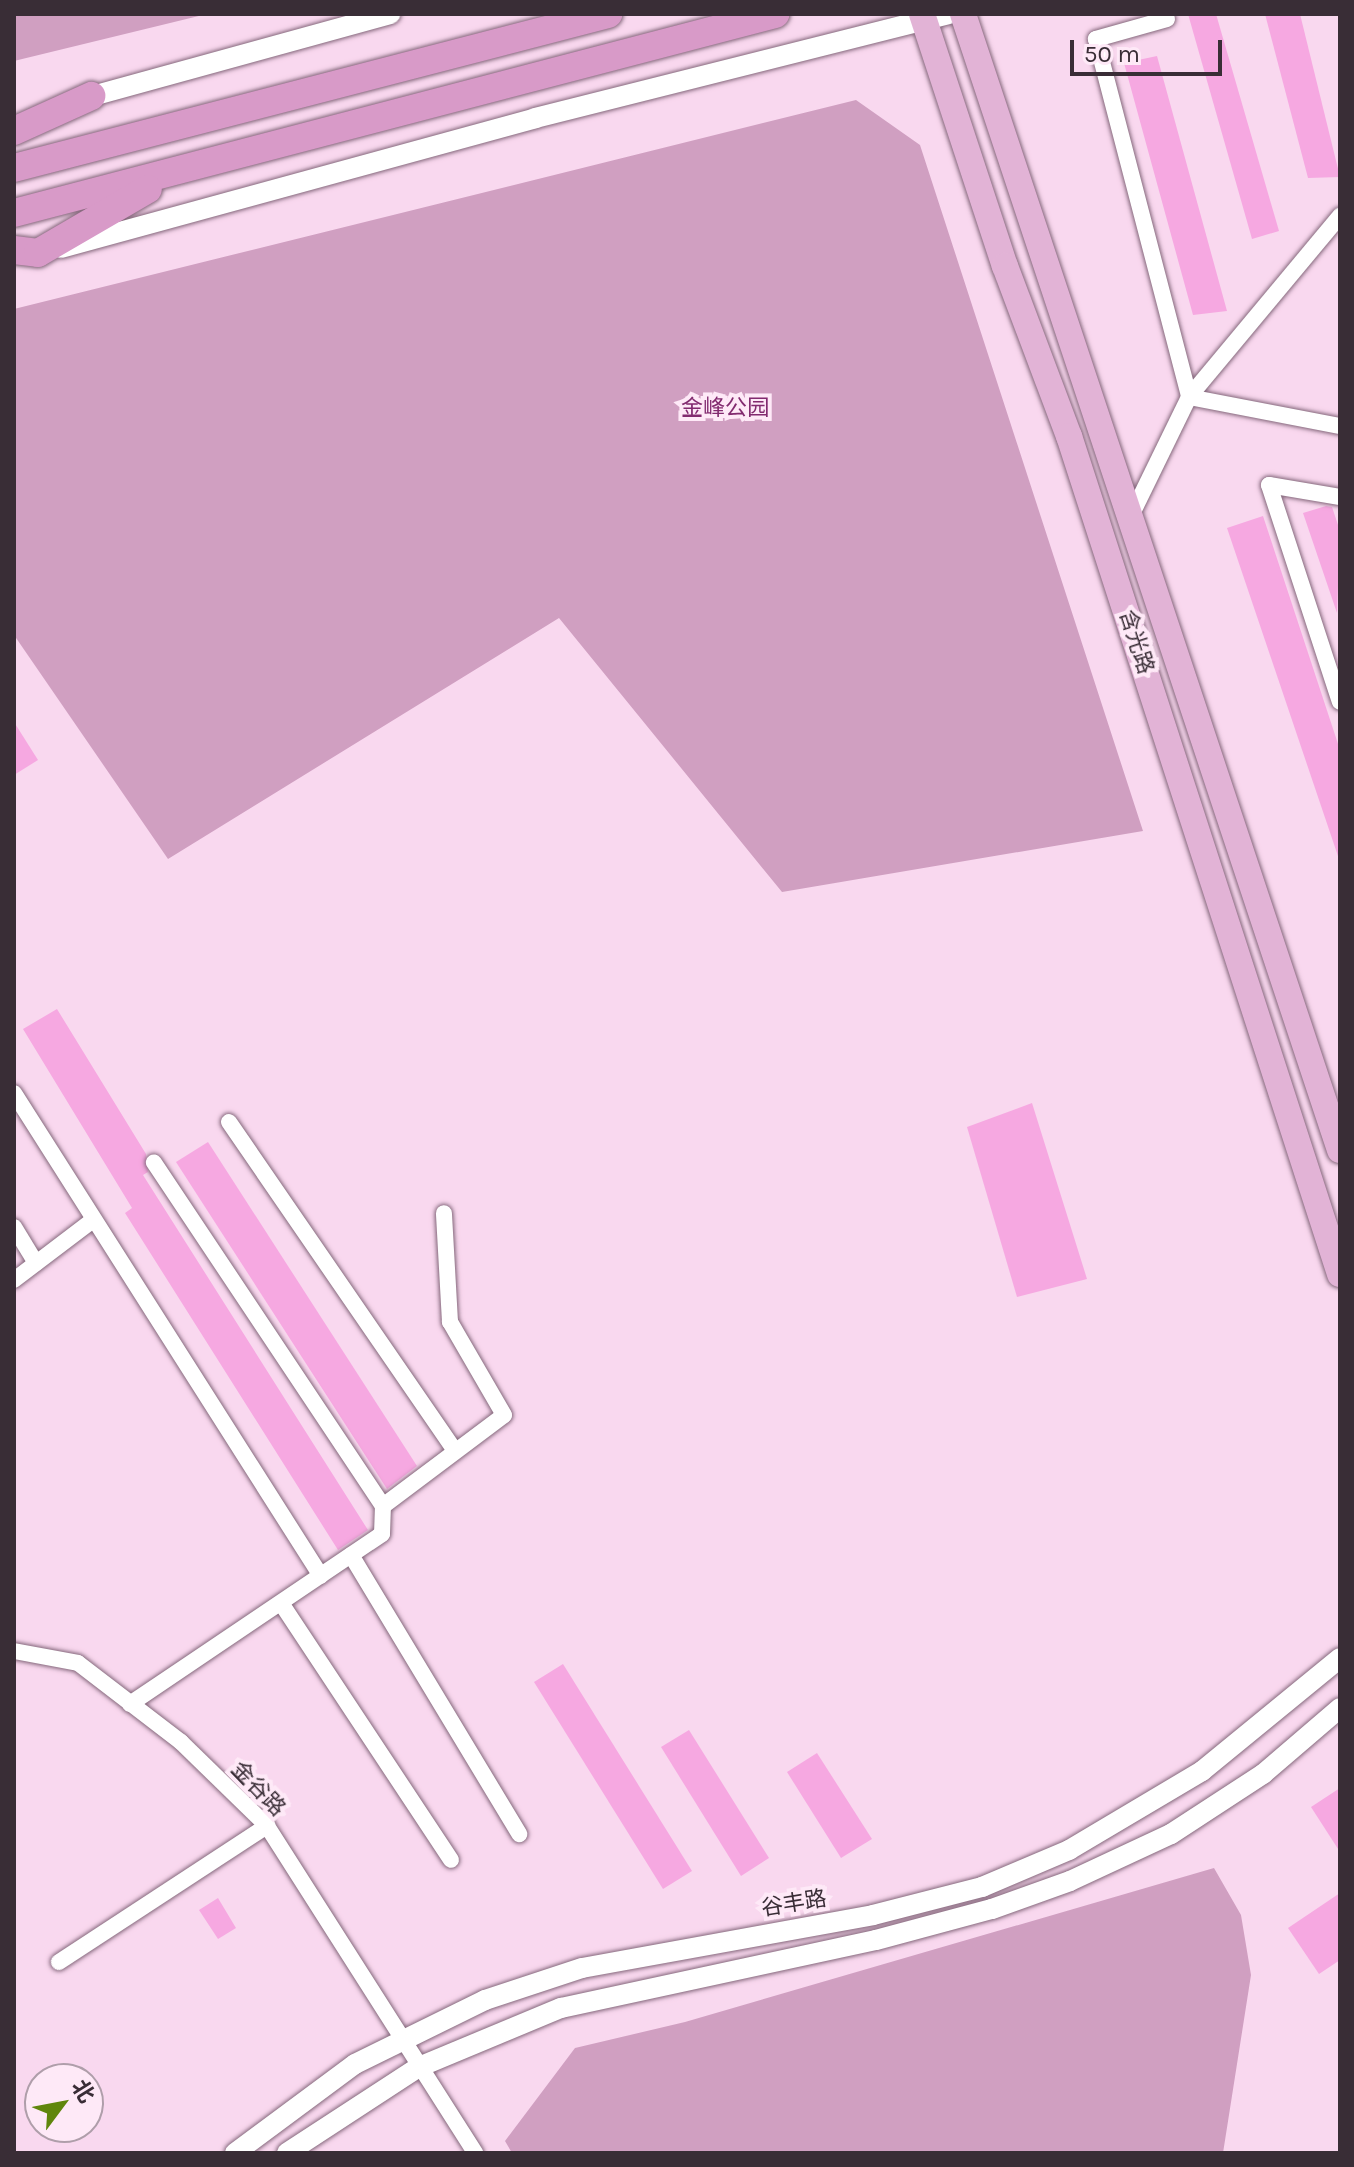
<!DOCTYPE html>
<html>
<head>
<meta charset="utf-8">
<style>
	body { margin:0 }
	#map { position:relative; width:1354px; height:2167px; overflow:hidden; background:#f9d8ef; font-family:Karla,"Noto Sans SC",sans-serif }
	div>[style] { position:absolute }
	.green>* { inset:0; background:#d09fc1 }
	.building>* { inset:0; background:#f6a8e1 }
	.roads { filter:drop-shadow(0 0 2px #85687c) drop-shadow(0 0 2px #85687c) }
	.minor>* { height:16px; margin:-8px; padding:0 8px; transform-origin:8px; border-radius:8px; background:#fff }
	.tertiary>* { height:20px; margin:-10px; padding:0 10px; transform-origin:10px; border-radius:10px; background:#fff }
	.primary>* { height:26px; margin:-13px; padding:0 13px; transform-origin:13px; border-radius:13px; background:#e2b3d6 }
	.trunk>* { height:28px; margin:-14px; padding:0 14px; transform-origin:14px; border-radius:14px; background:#d89ac8 }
	span { translate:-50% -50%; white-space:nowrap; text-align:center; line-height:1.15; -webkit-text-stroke:8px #fee9f7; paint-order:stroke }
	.park-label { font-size:22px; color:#822a6f }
	.street-label { font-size:22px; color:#392d36 }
	.frame { position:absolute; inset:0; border:16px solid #392d36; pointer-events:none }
	.north { position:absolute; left:24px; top:2063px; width:80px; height:80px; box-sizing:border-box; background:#fee9f7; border:2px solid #af9eaa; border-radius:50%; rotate:58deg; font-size:22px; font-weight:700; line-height:32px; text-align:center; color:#392d36 }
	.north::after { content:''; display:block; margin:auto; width:28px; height:36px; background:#60860c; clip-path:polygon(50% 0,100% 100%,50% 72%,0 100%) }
	.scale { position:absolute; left:1070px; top:40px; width:152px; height:36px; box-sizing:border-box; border:4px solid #392d36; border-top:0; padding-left:10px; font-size:24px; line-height:28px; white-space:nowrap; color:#392d36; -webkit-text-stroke:6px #fee9f7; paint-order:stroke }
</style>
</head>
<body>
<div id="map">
	<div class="green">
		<i style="clip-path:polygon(14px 14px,207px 14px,14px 61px)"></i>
		<i style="clip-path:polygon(856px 100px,920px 145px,1143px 831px,782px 892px,559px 618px,168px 859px,14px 635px,14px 309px)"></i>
		<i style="clip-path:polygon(1214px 1868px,1241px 1915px,1251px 1975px,1223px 2153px,512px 2153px,505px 2141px,575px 2048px,685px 2022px)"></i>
	</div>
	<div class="building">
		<i style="clip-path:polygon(1188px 14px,1216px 14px,1279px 231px,1252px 239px)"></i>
		<i style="clip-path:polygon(1265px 14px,1300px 14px,1340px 177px,1308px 178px)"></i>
		<i style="clip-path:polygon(1157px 56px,1227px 311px,1193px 315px,1124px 63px)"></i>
		<i style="clip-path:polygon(1326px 506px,1332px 507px,1340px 531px,1337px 613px,1303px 513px)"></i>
		<i style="clip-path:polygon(1263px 516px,1340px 750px,1340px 862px,1227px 528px)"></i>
		<i style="clip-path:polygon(14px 722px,38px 760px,14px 775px)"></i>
		<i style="clip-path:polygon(57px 1009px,146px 1154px,148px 1172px,143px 1175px,368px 1530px,338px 1550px,125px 1213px,132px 1208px,23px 1029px)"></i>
		<i style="clip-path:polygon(1032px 1103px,1087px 1279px,1017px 1297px,967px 1127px)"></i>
		<i style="clip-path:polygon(208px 1142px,417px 1466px,387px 1489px,176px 1162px)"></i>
		<i style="clip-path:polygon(563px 1664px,692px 1871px,663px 1889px,534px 1682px)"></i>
		<i style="clip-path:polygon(689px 1730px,769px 1858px,741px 1876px,661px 1747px)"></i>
		<i style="clip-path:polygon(817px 1753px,872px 1839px,841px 1858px,787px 1772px)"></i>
		<i style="clip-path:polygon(1340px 1788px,1340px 1852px,1311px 1807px)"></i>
		<i style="clip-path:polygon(1340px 1893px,1340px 1960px,1319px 1974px,1288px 1928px)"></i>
		<i style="clip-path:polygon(218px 1898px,236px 1928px,218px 1939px,199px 1910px)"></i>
	</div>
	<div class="roads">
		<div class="minor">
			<i style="left:1167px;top:19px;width:74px;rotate:164.3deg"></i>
			<i style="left:1096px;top:39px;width:370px;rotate:75.4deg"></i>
			<i style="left:1189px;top:397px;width:236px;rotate:-50.2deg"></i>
			<i style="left:1340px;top:497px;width:72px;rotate:-170.4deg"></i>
			<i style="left:1269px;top:485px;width:228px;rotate:71.9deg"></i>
			<i style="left:1130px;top:518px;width:135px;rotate:-64deg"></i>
			<i style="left:1189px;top:397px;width:154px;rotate:10.9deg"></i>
			<i style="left:14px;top:1093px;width:572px;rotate:57.56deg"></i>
			<i style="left:229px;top:1122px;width:399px;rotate:55.5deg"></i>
			<i style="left:14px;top:1227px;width:42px;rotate:58.6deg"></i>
			<i style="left:14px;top:1280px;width:99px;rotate:-37.2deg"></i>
			<i style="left:383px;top:1506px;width:151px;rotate:-36.9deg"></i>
			<i style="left:504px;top:1415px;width:108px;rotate:-120.1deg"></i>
			<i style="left:450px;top:1322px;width:109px;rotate:-93.2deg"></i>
			<i style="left:351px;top:1555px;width:326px;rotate:58.9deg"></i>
			<i style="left:281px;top:1603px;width:308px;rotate:56.5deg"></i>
			<i style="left:14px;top:1651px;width:65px;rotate:10.6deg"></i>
			<i style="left:78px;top:1663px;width:130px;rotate:37.5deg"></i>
			<i style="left:181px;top:1742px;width:120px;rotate:44.3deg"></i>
			<i style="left:267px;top:1826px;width:388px;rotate:57.5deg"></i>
			<i style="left:130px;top:1704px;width:304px;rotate:-34deg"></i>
			<i style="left:382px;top:1534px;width:28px;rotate:-88deg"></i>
			<i style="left:383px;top:1506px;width:413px;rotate:-123.7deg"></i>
			<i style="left:59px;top:1962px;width:249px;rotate:-33.2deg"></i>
		</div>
		<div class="tertiary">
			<i style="left:78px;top:100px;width:324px;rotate:-15.4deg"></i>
			<i style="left:61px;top:248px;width:492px;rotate:-15.3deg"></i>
			<i style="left:535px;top:118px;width:426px;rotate:-14.1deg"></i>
			<i style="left:235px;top:2153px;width:149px;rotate:-36.6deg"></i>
			<i style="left:355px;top:2064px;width:145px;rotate:-26.2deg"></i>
			<i style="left:485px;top:2000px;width:102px;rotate:-18.3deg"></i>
			<i style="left:582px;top:1968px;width:296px;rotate:-10.3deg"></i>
			<i style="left:873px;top:1915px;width:113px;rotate:-14.4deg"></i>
			<i style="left:982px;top:1887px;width:95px;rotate:-23deg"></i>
			<i style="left:1069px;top:1850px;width:155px;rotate:-30.7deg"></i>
			<i style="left:1202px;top:1771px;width:178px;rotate:-39.3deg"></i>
			<i style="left:287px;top:2153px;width:158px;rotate:-33.1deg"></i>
			<i style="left:419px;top:2067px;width:154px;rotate:-22.6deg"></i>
			<i style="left:561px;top:2008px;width:322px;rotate:-12.2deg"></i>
			<i style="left:876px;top:1940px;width:120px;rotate:-15deg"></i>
			<i style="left:992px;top:1909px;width:83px;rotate:-19.7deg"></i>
			<i style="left:1070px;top:1881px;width:111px;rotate:-25deg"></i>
			<i style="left:1171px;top:1834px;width:110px;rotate:-33.1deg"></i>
			<i style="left:1263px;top:1774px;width:101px;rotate:-40.6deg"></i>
		</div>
		<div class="primary">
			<i style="left:922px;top:14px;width:265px;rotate:71.8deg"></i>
			<i style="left:1005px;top:266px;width:182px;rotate:69.4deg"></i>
			<i style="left:1069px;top:436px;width:881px;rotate:72.08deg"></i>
			<i style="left:963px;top:14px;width:1197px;rotate:71.64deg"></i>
		</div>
		<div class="trunk">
			<i style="left:14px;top:131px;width:85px;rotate:-24.4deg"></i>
			<i style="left:14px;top:168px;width:614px;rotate:-14.53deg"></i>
			<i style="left:14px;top:213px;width:787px;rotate:-14.65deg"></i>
			<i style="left:14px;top:250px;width:24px;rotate:7deg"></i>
			<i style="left:38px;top:253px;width:127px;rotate:-30.2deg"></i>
		</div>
	</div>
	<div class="park-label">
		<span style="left:725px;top:409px">金峰公园</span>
	</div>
	<div class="street-label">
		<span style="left:1136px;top:642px;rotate:72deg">含光路</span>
		<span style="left:258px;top:1789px;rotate:46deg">金谷路</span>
		<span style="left:794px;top:1904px;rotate:-9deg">谷丰路</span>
	</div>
	<div class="frame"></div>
	<div class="north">北</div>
	<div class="scale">50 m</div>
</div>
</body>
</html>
